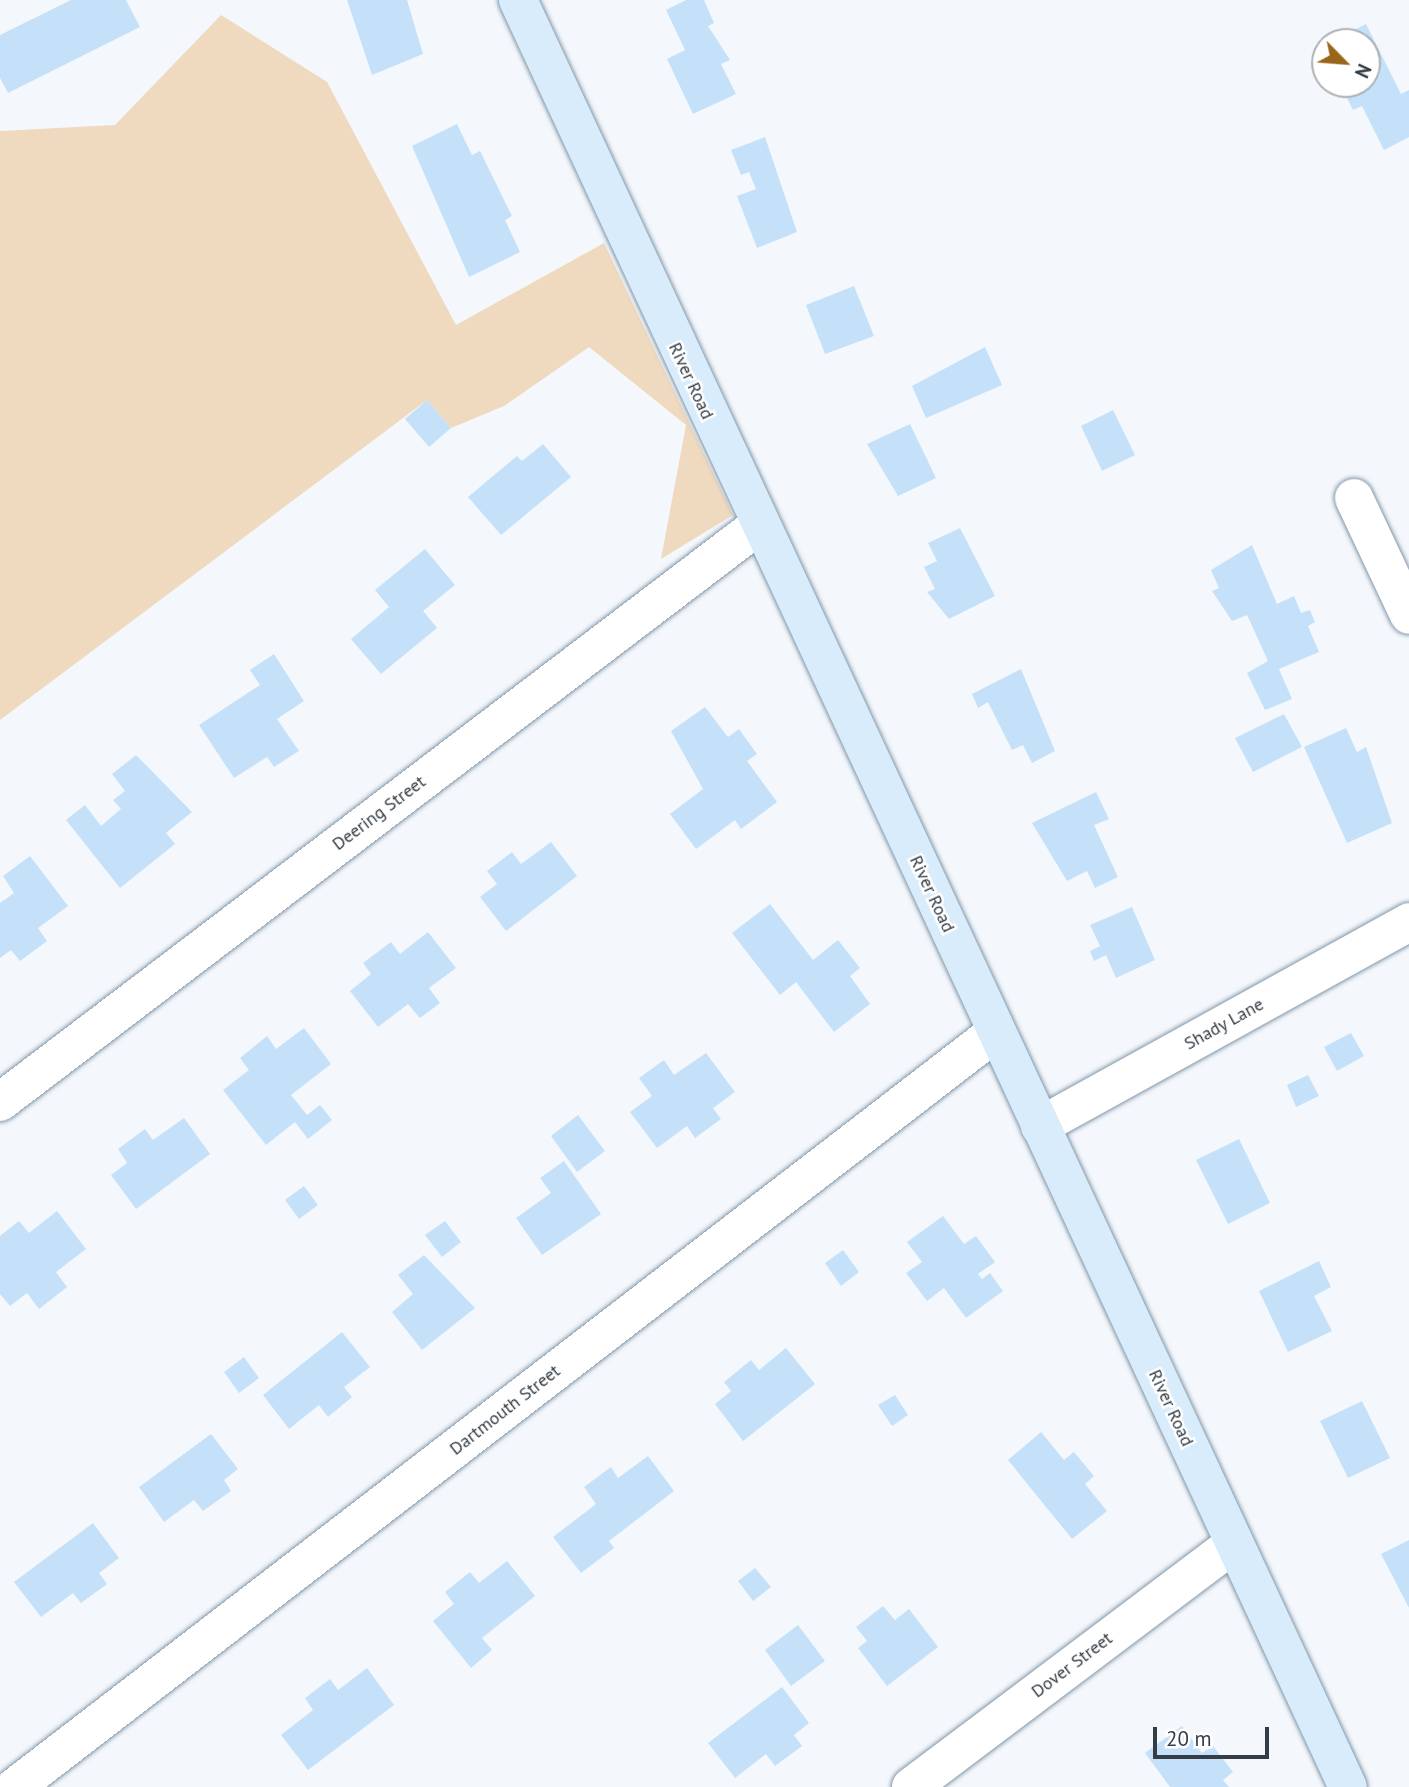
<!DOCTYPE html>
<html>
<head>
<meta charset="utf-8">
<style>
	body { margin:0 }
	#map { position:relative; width:1409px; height:1787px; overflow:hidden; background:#f4f8fc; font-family:"PT Sans",sans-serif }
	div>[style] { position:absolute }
	.green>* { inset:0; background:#efd9bf }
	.building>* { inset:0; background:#c4e1f9 }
	.roads { filter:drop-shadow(0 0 2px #8297a9) drop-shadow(0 0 2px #8297a9) }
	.street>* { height:38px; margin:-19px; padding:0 19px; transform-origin:19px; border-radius:19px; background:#fff }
	.secondary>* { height:38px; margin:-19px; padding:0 19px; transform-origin:19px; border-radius:19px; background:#d8ecfc }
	span { translate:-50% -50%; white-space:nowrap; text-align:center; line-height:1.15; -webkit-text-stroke:5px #fff; paint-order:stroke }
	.street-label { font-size:18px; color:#343d45 }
	.north { position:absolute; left:1311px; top:28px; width:70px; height:70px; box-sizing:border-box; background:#fff; border:2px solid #aeb1b5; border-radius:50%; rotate:115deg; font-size:19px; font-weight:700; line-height:28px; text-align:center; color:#343d45 }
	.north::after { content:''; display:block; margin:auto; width:24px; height:32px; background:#986519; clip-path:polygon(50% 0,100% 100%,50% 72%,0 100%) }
	.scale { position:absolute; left:1153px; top:1727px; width:116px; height:32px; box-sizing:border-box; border:4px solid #343d45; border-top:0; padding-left:9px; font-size:21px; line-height:24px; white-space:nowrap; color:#343d45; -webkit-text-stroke:5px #fff; paint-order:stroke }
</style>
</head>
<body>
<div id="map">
	<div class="green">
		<i style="clip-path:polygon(221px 15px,327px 82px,456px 325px,604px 243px,733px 515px,661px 559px,686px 425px,589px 347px,504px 406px,451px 428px,427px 400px,0 720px,0 131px,115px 125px)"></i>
	</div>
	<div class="building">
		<i style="clip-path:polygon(71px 0,126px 0,140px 27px,8px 93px,0 78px,0 35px)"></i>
		<i style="clip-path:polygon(347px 0,407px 0,423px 54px,372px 75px)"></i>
		<i style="clip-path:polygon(686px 0,704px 0,714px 23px,708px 26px,730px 60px,721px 64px,736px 94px,693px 114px,667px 59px,685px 50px,666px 10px)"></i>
		<i style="clip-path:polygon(1366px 24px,1401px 94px,1409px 90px,1409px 137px,1384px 150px,1362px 106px,1353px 110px,1340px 84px,1367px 84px,1367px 42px,1330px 42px)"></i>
		<i style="clip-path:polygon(457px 124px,472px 155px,480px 151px,512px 216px,505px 220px,520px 252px,469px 277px,412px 146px)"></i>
		<i style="clip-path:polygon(765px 137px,797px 232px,757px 248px,737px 196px,756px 189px,749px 172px,741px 175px,731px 150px)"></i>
		<i style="clip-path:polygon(854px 286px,874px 336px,825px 354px,806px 305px)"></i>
		<i style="clip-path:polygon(985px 347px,1002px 385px,926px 418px,912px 386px)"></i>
		<i style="clip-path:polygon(427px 400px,451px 428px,429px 447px,405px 419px)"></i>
		<i style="clip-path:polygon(1113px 410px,1135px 455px,1102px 471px,1081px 426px)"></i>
		<i style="clip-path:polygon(910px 424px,936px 478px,898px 496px,867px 444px)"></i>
		<i style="clip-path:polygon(543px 444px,571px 477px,501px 535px,468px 497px,517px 456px,522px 461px)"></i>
		<i style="clip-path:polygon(960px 528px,995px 596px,949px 619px,927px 592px,935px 589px,924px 567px,937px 561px,928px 543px)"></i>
		<i style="clip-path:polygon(1252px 545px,1277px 604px,1294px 596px,1301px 613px,1310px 610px,1315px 622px,1308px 626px,1319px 652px,1279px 669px,1292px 699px,1265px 710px,1247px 673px,1268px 661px,1247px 615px,1232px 621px,1212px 591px,1219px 588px,1211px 570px)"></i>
		<i style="clip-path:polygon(425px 549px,455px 585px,423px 611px,437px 628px,381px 674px,351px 639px,389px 607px,375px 590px)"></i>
		<i style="clip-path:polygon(274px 654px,304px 701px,277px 719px,299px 751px,274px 767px,267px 757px,234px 778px,199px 725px,260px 685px,250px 670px)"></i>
		<i style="clip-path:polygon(1021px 669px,1055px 751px,1032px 763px,1023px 745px,1012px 750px,988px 702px,978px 708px,972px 694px)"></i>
		<i style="clip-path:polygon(705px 707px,728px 737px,739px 729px,757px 754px,747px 761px,777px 802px,741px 829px,735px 820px,696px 849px,670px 814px,703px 789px,671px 731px)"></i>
		<i style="clip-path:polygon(1284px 714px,1302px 747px,1253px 772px,1235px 738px)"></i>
		<i style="clip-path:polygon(1346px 728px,1357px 752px,1366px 747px,1392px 823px,1347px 843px,1304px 747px)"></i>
		<i style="clip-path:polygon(136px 755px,192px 812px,166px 833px,175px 844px,120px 888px,66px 820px,85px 805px,101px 826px,121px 809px,113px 800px,125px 791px,112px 774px)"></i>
		<i style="clip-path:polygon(1096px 792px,1109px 819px,1094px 825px,1118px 877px,1095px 888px,1087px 871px,1067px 881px,1032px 823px)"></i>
		<i style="clip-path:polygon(551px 842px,577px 876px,506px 931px,480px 897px,497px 884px,487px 871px,512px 852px,521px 864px)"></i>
		<i style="clip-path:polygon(30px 856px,68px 906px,38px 928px,47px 941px,20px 961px,11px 950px,0 958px,0 903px,14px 893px,3px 876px)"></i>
		<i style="clip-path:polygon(770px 904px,813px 960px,838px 940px,860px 968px,850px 976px,870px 1004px,834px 1032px,796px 982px,780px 995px,732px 933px)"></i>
		<i style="clip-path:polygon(1132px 907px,1155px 960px,1116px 978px,1106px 955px,1094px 961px,1090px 951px,1100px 946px,1090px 925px)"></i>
		<i style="clip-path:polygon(428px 932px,456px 968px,429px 988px,440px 1003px,420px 1018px,408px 1004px,378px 1027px,350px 991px,371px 974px,363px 963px,391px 942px,400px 954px)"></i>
		<i style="clip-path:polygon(304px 1028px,331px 1064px,291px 1095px,307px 1115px,320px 1105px,332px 1120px,308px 1139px,295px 1122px,266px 1145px,223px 1090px,249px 1070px,240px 1058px,267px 1036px,276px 1049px)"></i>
		<i style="clip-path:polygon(1351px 1033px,1364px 1056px,1337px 1071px,1324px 1047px)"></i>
		<i style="clip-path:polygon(706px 1053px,735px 1092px,713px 1108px,721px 1119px,695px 1138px,687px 1126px,657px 1148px,630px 1112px,652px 1096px,639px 1078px,664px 1060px,674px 1075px)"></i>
		<i style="clip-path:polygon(1308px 1075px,1319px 1096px,1296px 1107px,1287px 1085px)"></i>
		<i style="clip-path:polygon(578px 1115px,605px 1151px,577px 1172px,551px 1136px)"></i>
		<i style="clip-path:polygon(184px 1118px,210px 1154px,136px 1209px,111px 1175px,127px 1163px,118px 1149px,145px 1129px,153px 1140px)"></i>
		<i style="clip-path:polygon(1239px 1139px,1270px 1203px,1228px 1224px,1196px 1160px)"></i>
		<i style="clip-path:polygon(564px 1161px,601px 1214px,542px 1255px,516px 1218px,551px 1193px,540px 1178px)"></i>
		<i style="clip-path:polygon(304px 1186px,318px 1205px,299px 1219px,285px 1200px)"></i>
		<i style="clip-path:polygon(57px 1211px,86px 1249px,56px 1272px,67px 1287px,39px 1309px,27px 1293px,10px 1306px,0 1294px,0 1236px,19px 1221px,29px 1233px)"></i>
		<i style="clip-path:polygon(943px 1216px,964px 1244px,976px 1236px,995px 1262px,978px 1274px,982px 1279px,990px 1273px,1003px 1291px,966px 1318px,944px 1288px,927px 1301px,906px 1273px,922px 1262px,907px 1242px)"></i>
		<i style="clip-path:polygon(445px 1221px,461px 1242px,442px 1257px,425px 1235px)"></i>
		<i style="clip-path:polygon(843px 1250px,859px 1272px,841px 1286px,825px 1263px)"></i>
		<i style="clip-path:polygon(424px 1255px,475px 1308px,422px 1350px,392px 1312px,413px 1294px,398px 1275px)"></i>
		<i style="clip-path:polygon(1319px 1261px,1331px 1287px,1314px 1296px,1332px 1331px,1288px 1352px,1259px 1291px)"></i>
		<i style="clip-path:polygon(342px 1332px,370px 1367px,344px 1387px,352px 1397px,328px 1417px,319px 1405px,289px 1429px,263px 1395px)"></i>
		<i style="clip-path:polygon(786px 1348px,815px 1384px,743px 1441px,715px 1404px,731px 1391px,724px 1382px,751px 1360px,759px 1370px)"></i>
		<i style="clip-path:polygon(244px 1357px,259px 1378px,239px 1393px,224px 1372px)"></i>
		<i style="clip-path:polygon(895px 1395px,908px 1415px,892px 1426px,878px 1405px)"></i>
		<i style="clip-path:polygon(1362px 1401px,1390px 1458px,1348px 1478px,1320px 1421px)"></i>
		<i style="clip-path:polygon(1041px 1432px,1064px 1460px,1074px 1452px,1094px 1476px,1085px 1484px,1107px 1511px,1072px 1539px,1008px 1460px)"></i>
		<i style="clip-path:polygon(211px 1434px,238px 1469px,224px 1480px,231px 1491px,203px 1511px,194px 1500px,164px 1522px,139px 1487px)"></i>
		<i style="clip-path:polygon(648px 1456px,674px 1491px,609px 1541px,614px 1548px,581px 1573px,553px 1537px,596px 1504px,584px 1487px,611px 1467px,618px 1478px)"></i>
		<i style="clip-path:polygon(93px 1523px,119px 1558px,99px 1573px,107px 1584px,81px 1603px,73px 1593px,41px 1617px,14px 1582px)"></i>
		<i style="clip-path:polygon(1409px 1540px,1409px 1608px,1381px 1554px)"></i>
		<i style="clip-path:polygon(507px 1561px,535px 1596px,482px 1638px,492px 1650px,471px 1668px,433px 1621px,454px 1604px,445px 1592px,470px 1572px,479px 1583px)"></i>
		<i style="clip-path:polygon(755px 1568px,771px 1587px,753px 1601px,738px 1581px)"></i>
		<i style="clip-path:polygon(883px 1606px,895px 1620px,909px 1609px,938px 1647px,887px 1686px,858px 1648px,867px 1641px,856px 1627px)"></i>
		<i style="clip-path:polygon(798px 1625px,825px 1661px,791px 1686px,765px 1650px)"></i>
		<i style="clip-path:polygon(367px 1668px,394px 1705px,308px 1770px,281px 1735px,313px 1710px,305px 1698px,330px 1679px,338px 1690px)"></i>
		<i style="clip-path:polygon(782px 1687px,809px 1723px,794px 1735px,802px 1746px,775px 1766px,766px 1754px,735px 1778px,708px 1743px)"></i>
		<i style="clip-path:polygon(1182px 1726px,1202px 1753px,1213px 1746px,1233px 1772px,1223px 1780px,1229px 1787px,1170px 1787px,1145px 1753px)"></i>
	</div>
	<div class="roads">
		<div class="street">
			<i style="left:1354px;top:498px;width:129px;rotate:64.8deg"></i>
			<i style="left:0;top:1102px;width:953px;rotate:-37.24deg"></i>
			<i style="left:1040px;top:1126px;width:422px;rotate:-28.9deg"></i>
			<i style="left:15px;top:1787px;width:1238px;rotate:-37.58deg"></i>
			<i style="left:911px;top:1787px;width:404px;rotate:-37deg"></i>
		</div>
		<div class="secondary">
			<i style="left:518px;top:0;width:1970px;rotate:65.09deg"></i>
		</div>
	</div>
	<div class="street-label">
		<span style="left:691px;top:381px;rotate:65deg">River Road</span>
		<span style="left:379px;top:813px;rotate:-37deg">Deering Street</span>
		<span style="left:932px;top:894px;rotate:65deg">River Road</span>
		<span style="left:1224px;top:1024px;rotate:-29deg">Shady Lane</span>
		<span style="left:1171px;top:1408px;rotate:65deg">River Road</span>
		<span style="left:505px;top:1410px;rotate:-38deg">Dartmouth Street</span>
		<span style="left:1072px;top:1665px;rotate:-37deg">Dover Street</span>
	</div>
	<div class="north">N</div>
	<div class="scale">20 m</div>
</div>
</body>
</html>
